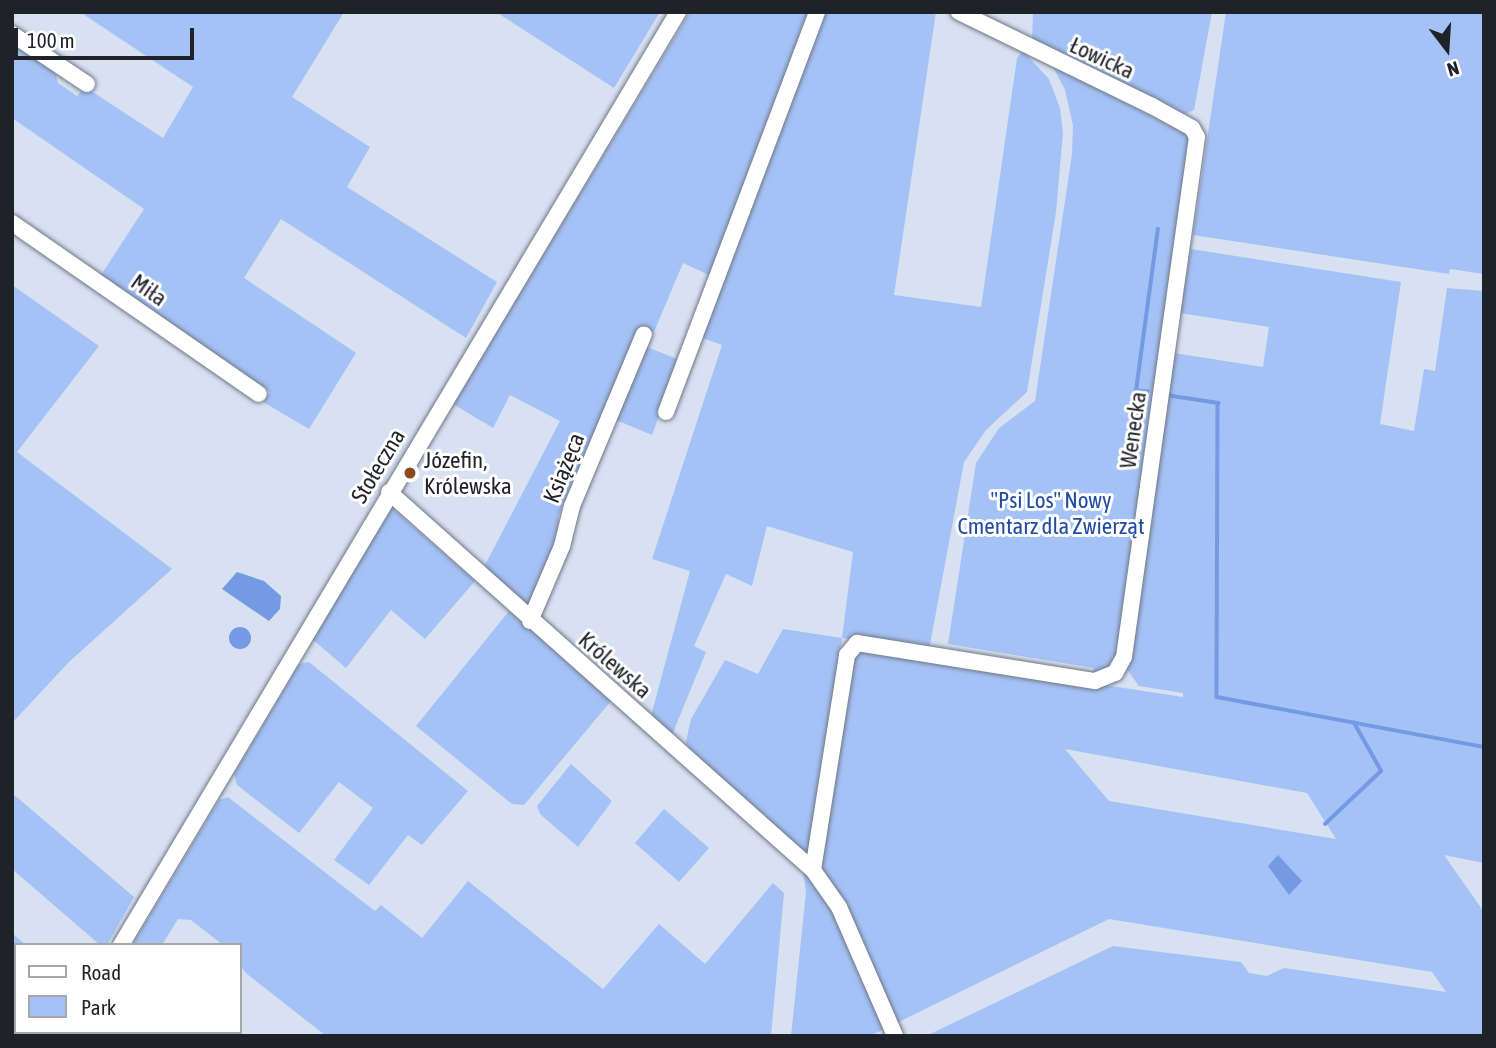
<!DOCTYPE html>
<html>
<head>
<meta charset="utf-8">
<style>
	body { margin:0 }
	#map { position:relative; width:1496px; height:1048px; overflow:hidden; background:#d8e1f1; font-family:"Asap Condensed",sans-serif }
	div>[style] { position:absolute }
	.green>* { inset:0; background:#a5c2f6 }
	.water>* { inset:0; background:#739ae3 }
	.round { border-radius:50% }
	.stream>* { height:3.5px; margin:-1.75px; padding:0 1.75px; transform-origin:1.75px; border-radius:1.75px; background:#739ae3 }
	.roads { filter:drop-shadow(0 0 2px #6f7785) drop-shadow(0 0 2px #6f7785) }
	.minor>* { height:16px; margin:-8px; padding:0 8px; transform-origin:8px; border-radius:8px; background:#fff }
	.dots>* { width:19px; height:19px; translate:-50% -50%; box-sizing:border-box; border:4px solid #fff; border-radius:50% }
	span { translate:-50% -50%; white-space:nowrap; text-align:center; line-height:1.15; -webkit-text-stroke:6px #fff; paint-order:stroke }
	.street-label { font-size:23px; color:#1f2228 }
	.poi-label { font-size:23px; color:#1f2228 }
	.left { translate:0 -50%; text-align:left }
	.park-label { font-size:23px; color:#224ca2 }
	.frame { position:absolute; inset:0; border:14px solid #1f2228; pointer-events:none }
	.legend { position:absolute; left:14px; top:943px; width:228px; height:91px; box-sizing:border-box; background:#fff; border:2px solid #a5a7a9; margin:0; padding:9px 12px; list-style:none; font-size:21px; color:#1f2228 }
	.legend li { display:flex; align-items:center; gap:14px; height:35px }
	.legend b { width:35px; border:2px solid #a5a7a9 }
	.north { position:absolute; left:1412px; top:14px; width:70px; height:70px; -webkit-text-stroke:5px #fff; paint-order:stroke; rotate:163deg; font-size:19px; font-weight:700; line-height:28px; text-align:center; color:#1f2228 }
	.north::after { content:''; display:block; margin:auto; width:24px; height:32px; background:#1f2228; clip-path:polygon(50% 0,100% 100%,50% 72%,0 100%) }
	.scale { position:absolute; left:14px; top:28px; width:180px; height:32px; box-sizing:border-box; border:4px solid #1f2228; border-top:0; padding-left:9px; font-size:21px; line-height:24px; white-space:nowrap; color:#1f2228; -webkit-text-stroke:5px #fff; paint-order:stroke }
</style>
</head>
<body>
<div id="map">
	<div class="green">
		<i style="clip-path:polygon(80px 12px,344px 12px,292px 97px,370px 147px,347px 187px,497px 282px,466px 338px,281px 219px,244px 278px,356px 353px,309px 429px,263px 402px,270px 392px,101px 275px,144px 209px,12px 118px,12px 39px,54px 67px,58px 83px,77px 96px,85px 87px,163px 138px,193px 87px)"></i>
		<i style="clip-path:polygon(496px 12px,660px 12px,614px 88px)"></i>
		<i style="clip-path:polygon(690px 12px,808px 12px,711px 276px,683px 263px,654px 332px,640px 326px,558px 517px,558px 537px,528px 607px,483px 569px,560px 421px,510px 395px,493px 428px,453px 404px)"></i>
		<i style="clip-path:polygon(821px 12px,936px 12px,894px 295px,981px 307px,1017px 58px,1023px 51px,1049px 79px,1060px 108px,1063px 133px,1056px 212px,1027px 392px,986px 430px,964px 462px,929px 650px,842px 638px,809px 855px,690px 754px,686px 741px,691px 719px,725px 660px,758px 674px,783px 629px,842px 638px,853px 552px,767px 526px,752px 586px,726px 574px,694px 646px,706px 652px,672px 735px,651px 716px,690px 571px,652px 559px,722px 345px,697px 336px)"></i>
		<i style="clip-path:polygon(1033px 12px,1212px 12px,1194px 110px,1182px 115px,1032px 43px)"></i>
		<i style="clip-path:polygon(1226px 12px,1484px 12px,1484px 274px,1450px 269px,1449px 274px,1193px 235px)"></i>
		<i style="clip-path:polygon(1052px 65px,1192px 137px,1119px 661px,1092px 678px,1094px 668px,948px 644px,976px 463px,999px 428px,1035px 401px,1072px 154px,1073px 125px,1065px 90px)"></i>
		<i style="clip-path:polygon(evenodd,1191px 249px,1401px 282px,1380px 424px,1414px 431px,1424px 369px,1435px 371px,1447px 288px,1484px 291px,1484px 863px,1444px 855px,1484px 912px,1484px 1036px,926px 1036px,1113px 946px,1241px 962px,1249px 973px,1267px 976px,1284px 968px,1446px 992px,1432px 972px,1109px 919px,870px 1036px,791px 1036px,806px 892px,803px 870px,817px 867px,857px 647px,1183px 697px,1183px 693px,1139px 686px,1126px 668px,1174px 353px,1263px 367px,1269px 327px,1180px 313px,1191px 249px,1065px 749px,1307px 793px,1336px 839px,1109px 801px,1065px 749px)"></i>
		<i style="clip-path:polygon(12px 285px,99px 346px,17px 452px,172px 569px,69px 662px,12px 723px)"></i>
		<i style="clip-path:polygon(647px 347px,680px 360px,652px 435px,616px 420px)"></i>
		<i style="clip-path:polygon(392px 508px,475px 581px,425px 639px,391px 610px,346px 668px,312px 639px)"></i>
		<i style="clip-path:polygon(509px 611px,611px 701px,524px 805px,512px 804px,416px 726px)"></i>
		<i style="clip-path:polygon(309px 662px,468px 791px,422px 845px,408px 835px,369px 885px,334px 860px,373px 808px,339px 782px,299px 833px,237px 785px,234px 774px,299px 664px)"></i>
		<i style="clip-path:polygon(571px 764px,612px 801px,578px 847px,540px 814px,537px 806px)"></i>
		<i style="clip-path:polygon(12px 793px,134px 897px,107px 945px,100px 945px,12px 869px)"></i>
		<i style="clip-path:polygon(228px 797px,375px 911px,381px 905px,422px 938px,468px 881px,603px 989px,659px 924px,705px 964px,773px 883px,784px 893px,771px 1036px,326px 1036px,247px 974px,240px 966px,240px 945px,223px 945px,191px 920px,178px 919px,162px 945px,132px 945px,219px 800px)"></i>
		<i style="clip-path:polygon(664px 809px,709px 848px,679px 882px,635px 843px)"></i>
		<i style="clip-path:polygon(12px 933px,26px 945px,16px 945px,16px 1032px,43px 1032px,41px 1036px,12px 1036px)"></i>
	</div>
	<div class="water">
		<i style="clip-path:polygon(237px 572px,264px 581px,281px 596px,280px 609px,269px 621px,222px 589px)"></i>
		<i class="round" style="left:229px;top:627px;width:22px;height:22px"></i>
		<i style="clip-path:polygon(1278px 855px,1302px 881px,1289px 895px,1268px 866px)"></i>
	</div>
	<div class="stream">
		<i style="left:1148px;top:392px;width:12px;rotate:-175deg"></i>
		<i style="left:1136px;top:391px;width:163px;rotate:-82.3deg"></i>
		<i style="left:1166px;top:395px;width:53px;rotate:8.7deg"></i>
		<i style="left:1218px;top:403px;width:294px;rotate:90.2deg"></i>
		<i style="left:1217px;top:697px;width:272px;rotate:10.6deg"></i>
		<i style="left:1325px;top:824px;width:77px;rotate:-43.4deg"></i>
		<i style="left:1381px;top:771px;width:55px;rotate:-119.4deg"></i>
	</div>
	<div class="roads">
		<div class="minor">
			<i style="left:12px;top:34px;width:90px;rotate:33.7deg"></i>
			<i style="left:12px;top:223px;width:300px;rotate:34.7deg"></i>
			<i style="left:666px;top:412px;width:428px;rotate:-69.3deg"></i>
			<i style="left:389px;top:492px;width:568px;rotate:41.72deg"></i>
			<i style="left:813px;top:870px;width:45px;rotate:54.9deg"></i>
			<i style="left:839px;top:907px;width:141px;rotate:66.5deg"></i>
			<i style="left:530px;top:621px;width:82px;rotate:-66.9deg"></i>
			<i style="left:562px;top:546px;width:41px;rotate:-76deg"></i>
			<i style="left:572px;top:506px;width:186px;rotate:-67.3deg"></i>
			<i style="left:813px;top:870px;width:218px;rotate:-81deg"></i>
			<i style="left:847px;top:655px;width:16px;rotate:-50deg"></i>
			<i style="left:857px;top:643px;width:241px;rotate:9.1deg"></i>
			<i style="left:1095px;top:681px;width:22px;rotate:-22deg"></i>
			<i style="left:1115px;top:673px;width:18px;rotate:-61deg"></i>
			<i style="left:1124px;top:657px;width:525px;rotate:-82.01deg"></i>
			<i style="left:1197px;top:137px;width:10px;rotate:-119deg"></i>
			<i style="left:1192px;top:128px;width:46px;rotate:-151.2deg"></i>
			<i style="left:1152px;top:106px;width:215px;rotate:-154deg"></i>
			<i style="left:121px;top:945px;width:1087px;rotate:-59.16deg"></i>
			<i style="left:67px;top:1036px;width:4px;rotate:-63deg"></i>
		</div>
	</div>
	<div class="dots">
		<i style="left:410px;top:473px;background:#8d4a1a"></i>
	</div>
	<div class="street-label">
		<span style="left:1102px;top:58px;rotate:25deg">Łowicka</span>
		<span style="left:149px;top:290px;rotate:35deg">Miła</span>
		<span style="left:1133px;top:430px;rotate:-82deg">Wenecka</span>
		<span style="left:378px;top:466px;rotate:-59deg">Stołeczna</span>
		<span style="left:564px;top:468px;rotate:-68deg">Książęca</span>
		<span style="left:615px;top:665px;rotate:41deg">Królewska</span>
	</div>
	<div class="poi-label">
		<span class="left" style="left:424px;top:473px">Józefin,<br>Królewska</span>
	</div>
	<div class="park-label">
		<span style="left:1051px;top:513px">"Psi Los" Nowy<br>Cmentarz dla Zwierząt</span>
	</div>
	<div class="frame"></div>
	<ul class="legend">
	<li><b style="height:9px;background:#fff"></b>Road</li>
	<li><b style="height:19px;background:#a5c2f6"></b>Park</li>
	</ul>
	<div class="north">N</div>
	<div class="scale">100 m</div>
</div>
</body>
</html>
